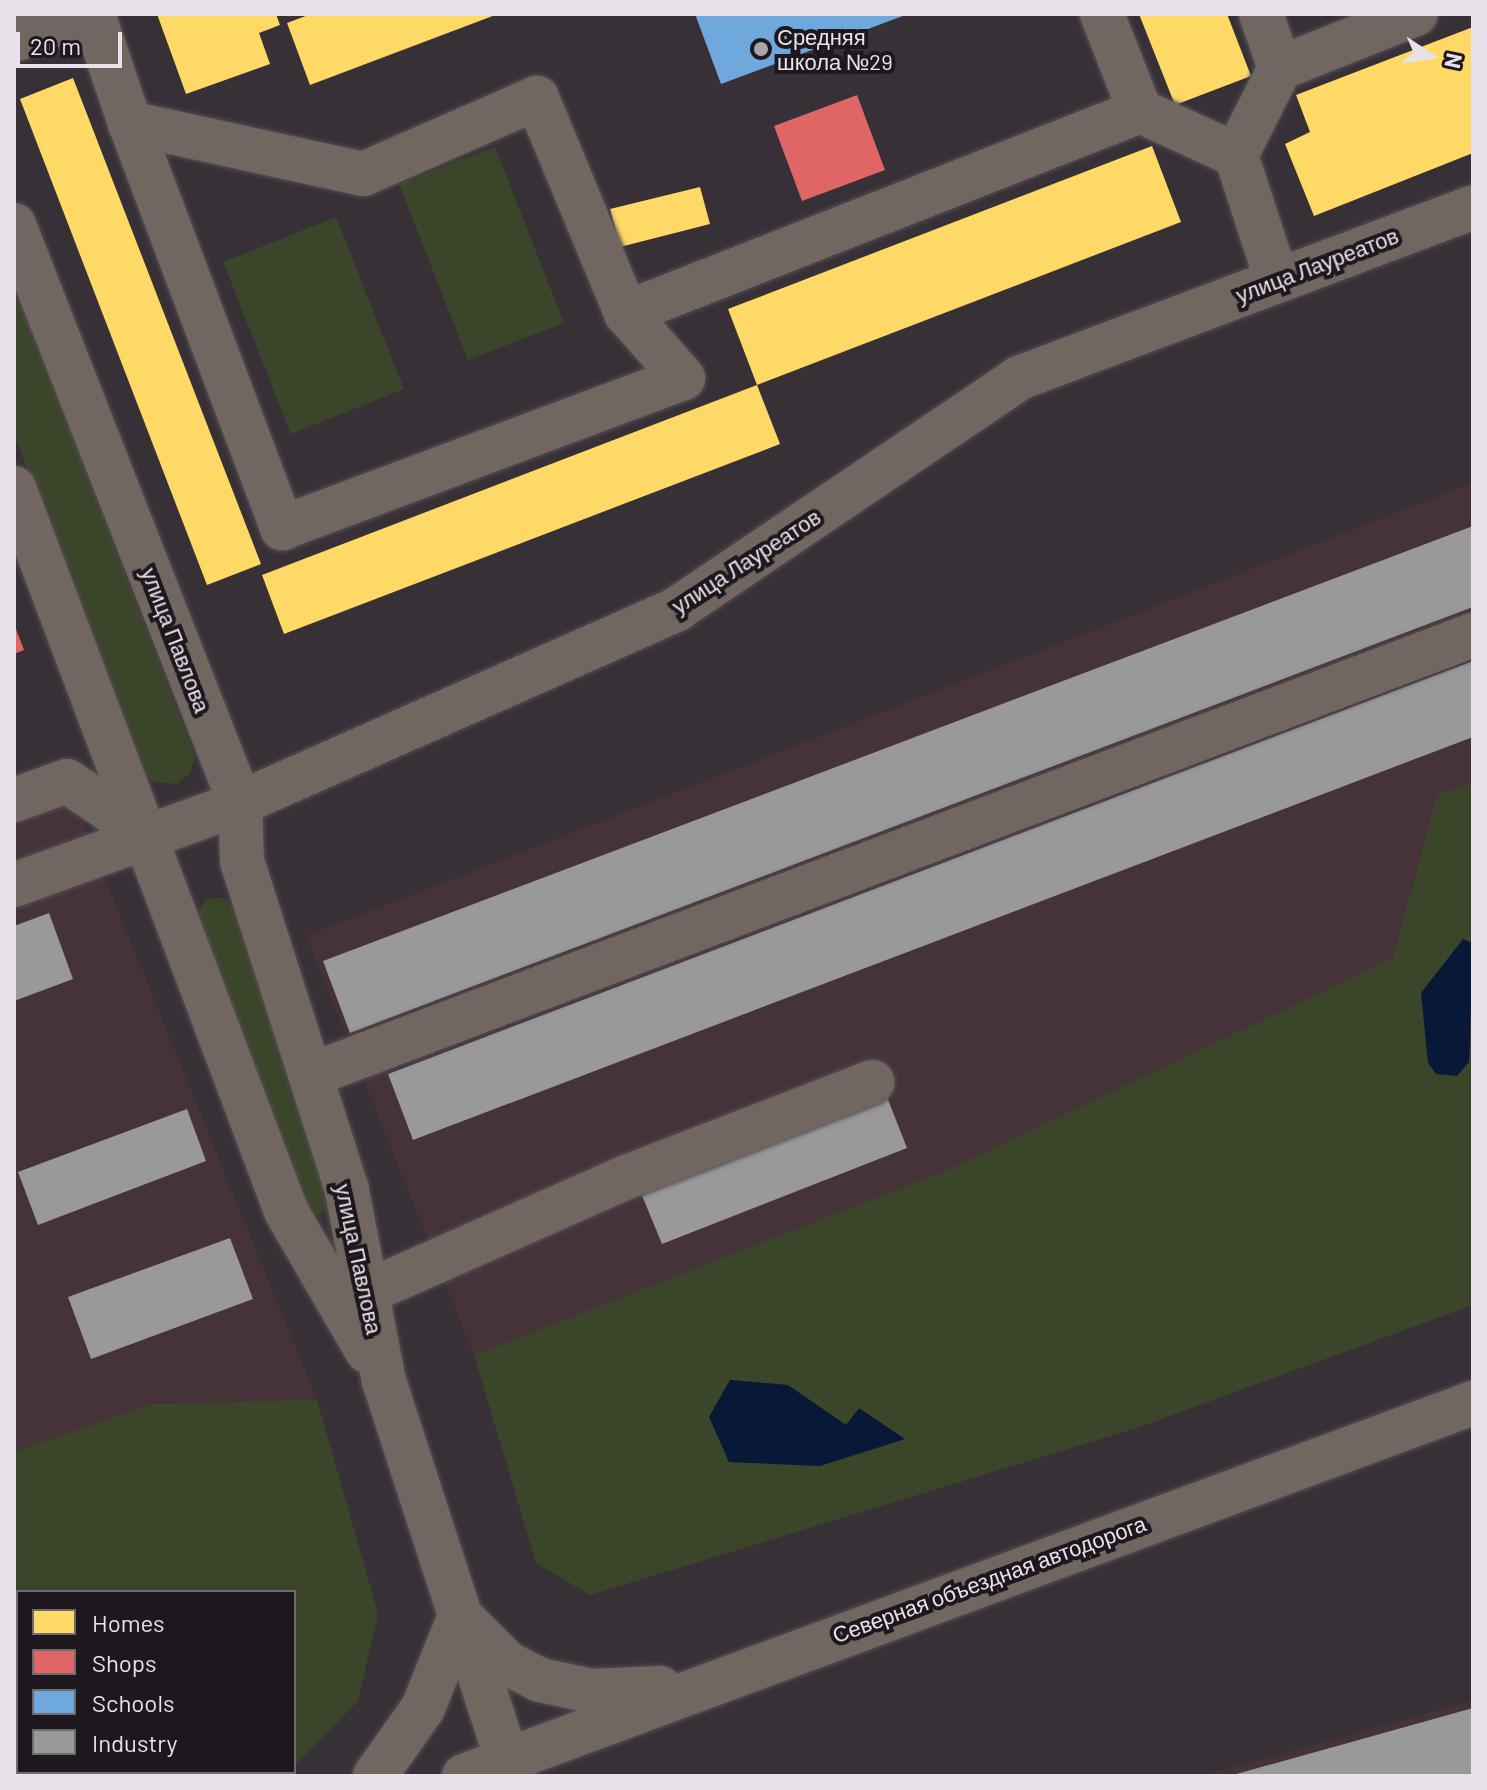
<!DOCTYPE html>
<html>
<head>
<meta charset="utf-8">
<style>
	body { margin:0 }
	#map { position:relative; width:1487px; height:1790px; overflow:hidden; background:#373137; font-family:Barlow,sans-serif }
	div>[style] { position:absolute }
	.industrial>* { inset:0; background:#453339 }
	.green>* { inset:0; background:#3a452a }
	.water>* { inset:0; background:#081937 }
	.homes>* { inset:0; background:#ffd966 }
	.shops>* { inset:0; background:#e06666 }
	.schools>* { inset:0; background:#6fa8dc }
	.industry>* { inset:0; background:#999 }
	.roads { filter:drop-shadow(0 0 2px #534e53) drop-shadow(0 0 2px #534e53) }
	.minor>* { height:44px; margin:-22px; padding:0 22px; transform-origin:22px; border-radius:22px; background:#726760 }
	.dots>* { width:22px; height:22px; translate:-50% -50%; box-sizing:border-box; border:4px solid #1d181e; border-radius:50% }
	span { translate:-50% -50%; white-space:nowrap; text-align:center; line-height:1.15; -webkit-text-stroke:8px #1d181e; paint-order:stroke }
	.poi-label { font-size:22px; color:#eae2ea }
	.left { translate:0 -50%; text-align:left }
	.street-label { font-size:22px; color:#eae2ea }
	.frame { position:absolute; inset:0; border:16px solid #eae2ea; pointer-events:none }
	.legend { position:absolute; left:16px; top:1590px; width:280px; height:184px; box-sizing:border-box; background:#1d181e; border:2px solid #6f6970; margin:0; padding:10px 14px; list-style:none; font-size:24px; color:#eae2ea }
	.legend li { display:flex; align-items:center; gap:16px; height:40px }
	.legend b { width:40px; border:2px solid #6f6970 }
	.north { position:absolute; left:1391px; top:16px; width:80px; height:80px; -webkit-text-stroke:6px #1d181e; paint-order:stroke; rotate:102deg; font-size:22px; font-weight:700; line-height:32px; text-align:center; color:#eae2ea }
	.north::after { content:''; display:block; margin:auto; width:28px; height:36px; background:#eae2ea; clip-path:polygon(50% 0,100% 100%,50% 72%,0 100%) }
	.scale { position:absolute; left:16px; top:32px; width:106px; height:36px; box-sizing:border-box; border:4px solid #eae2ea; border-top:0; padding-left:10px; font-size:24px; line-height:28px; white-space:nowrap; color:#eae2ea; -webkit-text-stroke:6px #1d181e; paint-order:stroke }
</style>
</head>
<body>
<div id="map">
	<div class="industrial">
		<i style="clip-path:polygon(1473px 483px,1473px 782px,1437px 796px,1394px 958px,947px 1170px,474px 1355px,306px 936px)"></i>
		<i style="clip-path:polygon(57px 760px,317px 1400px,14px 1496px,14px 776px)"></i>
		<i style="clip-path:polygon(1473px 1701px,1473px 1776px,1201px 1776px)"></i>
	</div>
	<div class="green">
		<i style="clip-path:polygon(495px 147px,564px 323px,468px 360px,399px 184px)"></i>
		<i style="clip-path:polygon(336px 217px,404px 389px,291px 434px,223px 262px)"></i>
		<i style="clip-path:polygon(14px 285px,195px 757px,190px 773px,177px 784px,155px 782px,146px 776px,14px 434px)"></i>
		<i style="clip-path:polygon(evenodd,1473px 782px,1473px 943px,1463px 940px,1469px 1062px,1473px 1019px,1473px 1305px,1137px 1428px,590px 1595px,536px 1563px,474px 1355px,947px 1170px,1393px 958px,1437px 795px,1473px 782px,730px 1380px,788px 1385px,846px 1425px,709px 1417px,730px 1380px)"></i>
		<i style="clip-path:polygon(223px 898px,236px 909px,330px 1196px,328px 1208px,318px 1215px,307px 1213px,195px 917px,206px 899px)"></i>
		<i style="clip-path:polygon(317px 1400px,378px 1614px,358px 1701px,294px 1766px,294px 1592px,18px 1592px,18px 1772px,288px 1772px,14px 1776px,14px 1452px,153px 1404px)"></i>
	</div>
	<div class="water">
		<i style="clip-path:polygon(1463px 939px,1473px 943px,1469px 1062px,1457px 1076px,1436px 1074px,1428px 1063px,1421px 993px)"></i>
		<i style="clip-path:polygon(730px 1380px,788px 1385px,846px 1425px,859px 1408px,905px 1439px,820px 1466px,729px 1462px,709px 1417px)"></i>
	</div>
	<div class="homes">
		<i style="clip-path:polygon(157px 14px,276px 14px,280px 25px,259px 33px,270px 64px,186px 94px)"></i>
		<i style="clip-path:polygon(311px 14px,498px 14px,310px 85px,287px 23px)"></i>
		<i style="clip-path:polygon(1139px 14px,1227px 14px,1251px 76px,1175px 105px)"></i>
		<i style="clip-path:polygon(1473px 27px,1473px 153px,1314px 216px,1285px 144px,1310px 132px,1296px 95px)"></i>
		<i style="clip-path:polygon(73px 78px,261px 564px,207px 585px,20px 99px)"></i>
		<i style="clip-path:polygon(1152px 146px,1181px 222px,757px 385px,780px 444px,284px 634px,262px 575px,757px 385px,728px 309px)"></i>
		<i style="clip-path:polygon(700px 187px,710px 224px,620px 247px,610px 209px)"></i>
	</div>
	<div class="shops">
		<i style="clip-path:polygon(857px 95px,885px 170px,802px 201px,774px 126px)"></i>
		<i style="clip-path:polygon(14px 624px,24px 650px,14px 654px)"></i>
	</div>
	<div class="schools">
		<i style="clip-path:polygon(695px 14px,908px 14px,721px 84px)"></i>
	</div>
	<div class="industry">
		<i style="clip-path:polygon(1473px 526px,1473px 607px,350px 1033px,323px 961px)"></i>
		<i style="clip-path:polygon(1473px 661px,1473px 737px,413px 1140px,388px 1074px)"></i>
		<i style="clip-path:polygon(49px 913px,73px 979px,14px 1001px,14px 926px)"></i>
		<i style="clip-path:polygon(887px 1097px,907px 1148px,662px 1244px,641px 1193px)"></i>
		<i style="clip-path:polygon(187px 1109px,206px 1161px,38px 1225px,18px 1172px)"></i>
		<i style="clip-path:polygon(230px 1238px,253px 1299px,91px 1359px,68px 1297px)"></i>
		<i style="clip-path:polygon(1473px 1708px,1473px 1776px,1233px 1776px,1233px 1775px)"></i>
	</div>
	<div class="roads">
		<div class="minor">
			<i style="left:93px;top:14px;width:115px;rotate:71.3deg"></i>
			<i style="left:130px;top:123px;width:433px;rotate:69.4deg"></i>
			<i style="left:282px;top:528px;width:428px;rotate:-20.5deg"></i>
			<i style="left:683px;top:378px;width:86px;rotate:-131.2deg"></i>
			<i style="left:626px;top:313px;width:233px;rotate:-112.5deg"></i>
			<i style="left:537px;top:98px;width:190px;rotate:156.4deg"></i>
			<i style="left:363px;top:174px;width:239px;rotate:-167.7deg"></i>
			<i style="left:1102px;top:14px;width:104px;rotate:68.6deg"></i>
			<i style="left:1140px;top:111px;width:106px;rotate:24.6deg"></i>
			<i style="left:1261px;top:14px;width:57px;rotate:70.6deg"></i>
			<i style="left:14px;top:40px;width:73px;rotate:-20.9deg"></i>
			<i style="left:14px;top:225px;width:621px;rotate:68.64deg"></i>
			<i style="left:240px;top:803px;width:58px;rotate:88deg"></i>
			<i style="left:242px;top:861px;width:346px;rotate:72.3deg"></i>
			<i style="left:347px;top:1191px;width:194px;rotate:79deg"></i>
			<i style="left:384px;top:1381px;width:415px;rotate:72deg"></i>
			<i style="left:1277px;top:281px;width:133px;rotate:-108deg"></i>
			<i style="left:1236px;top:155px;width:97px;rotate:-63.2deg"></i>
			<i style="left:1280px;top:68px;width:146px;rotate:-21.7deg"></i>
			<i style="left:626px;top:313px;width:552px;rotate:-21.45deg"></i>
			<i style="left:14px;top:488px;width:772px;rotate:69.38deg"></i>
			<i style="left:286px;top:1211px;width:162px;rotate:59.9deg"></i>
			<i style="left:14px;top:800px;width:56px;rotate:-19.7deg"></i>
			<i style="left:67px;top:781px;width:98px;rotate:34.2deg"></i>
			<i style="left:14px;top:885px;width:240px;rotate:-19.9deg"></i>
			<i style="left:240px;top:803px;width:478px;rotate:-23.9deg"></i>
			<i style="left:677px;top:609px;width:413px;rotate:-34deg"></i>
			<i style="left:1019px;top:378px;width:485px;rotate:-20.6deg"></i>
			<i style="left:311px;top:1075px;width:1243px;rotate:-20.74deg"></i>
			<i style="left:367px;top:1292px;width:287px;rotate:-23.9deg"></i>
			<i style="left:629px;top:1176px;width:261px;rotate:-21.1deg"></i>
			<i style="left:375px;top:1776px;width:83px;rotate:-54.8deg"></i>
			<i style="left:423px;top:1708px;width:99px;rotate:-68.1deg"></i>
			<i style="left:460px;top:1616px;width:66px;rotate:45deg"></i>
			<i style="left:507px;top:1663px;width:37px;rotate:27deg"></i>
			<i style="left:540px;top:1680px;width:53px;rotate:11.9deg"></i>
			<i style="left:592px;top:1691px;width:68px;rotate:-2.5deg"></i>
			<i style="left:464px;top:1776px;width:1076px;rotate:-20.29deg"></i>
		</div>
	</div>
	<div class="dots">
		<i style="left:761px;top:49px;background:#aba4ab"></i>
	</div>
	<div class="poi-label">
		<span class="left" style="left:777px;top:49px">Средняя<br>школа №29</span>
	</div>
	<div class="street-label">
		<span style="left:1317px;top:265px;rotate:-21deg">улица Лауреатов</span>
		<span style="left:746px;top:561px;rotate:-33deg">улица Лауреатов</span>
		<span style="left:176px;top:640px;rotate:69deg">улица Павлова</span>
		<span style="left:359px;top:1259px;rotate:78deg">улица Павлова</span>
		<span style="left:989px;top:1579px;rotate:-20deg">Северная объездная автодорога</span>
	</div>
	<div class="frame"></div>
	<ul class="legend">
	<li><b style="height:22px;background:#ffd966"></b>Homes</li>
	<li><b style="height:22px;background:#e06666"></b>Shops</li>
	<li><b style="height:22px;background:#6fa8dc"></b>Schools</li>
	<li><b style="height:22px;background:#999"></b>Industry</li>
	</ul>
	<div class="north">N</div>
	<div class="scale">20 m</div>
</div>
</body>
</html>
